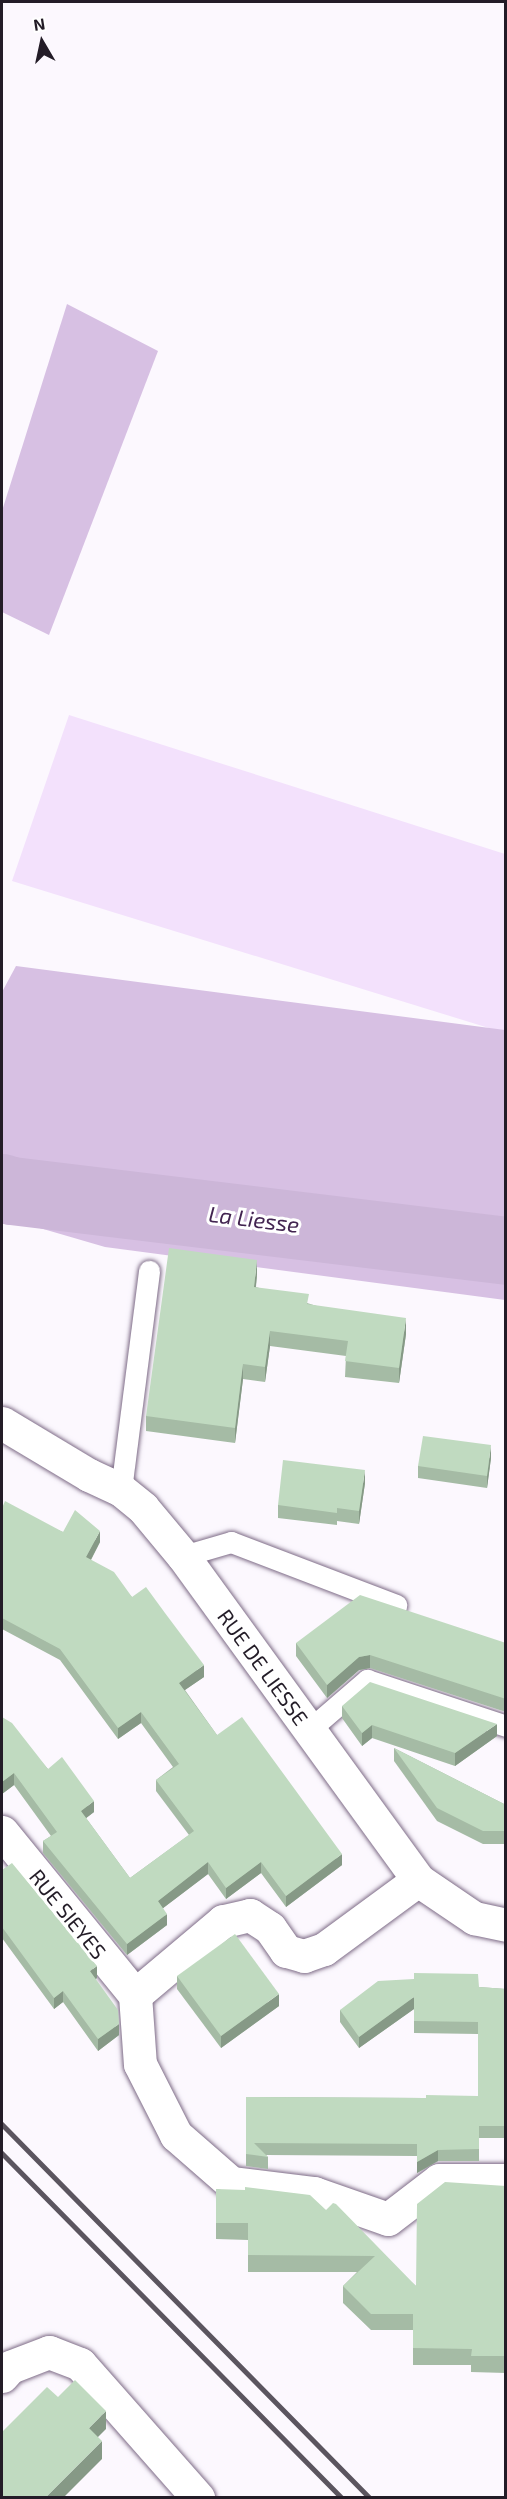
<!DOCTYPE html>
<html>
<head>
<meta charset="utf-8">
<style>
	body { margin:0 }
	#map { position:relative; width:507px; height:2499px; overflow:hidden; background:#fcf8fe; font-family:"Exo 2",sans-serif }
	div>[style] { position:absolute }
	.green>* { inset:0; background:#f3e1fc }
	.forest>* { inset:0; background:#d7c0e3 }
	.river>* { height:68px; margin:-34px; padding:0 34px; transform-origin:34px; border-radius:34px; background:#ccb6d8 }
	.roads { filter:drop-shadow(0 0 2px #7e6c87) drop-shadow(0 0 2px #7e6c87) }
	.lane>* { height:21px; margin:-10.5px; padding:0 10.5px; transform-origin:10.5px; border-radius:10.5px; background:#fff }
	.street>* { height:33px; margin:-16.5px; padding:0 16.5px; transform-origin:16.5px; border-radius:16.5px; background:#fff }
	.rail>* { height:4.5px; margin:-2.25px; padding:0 2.25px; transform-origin:2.25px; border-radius:2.25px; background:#5b555f }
	.wall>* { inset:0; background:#a5bba5 }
	.shaded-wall>* { inset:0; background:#869986 }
	.building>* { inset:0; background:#c0dac0 }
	span { translate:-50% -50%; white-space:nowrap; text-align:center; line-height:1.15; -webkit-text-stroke:6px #fff; paint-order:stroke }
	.street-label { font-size:21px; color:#231c27 }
	.water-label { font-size:22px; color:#422450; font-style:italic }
	.frame { position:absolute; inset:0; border:3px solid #231c27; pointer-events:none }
	.north { position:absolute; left:12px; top:12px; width:60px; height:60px; -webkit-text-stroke:4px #fff; paint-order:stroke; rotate:351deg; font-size:16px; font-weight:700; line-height:24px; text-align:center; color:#231c27 }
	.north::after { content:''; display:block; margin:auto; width:21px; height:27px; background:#231c27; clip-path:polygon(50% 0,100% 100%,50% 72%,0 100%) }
</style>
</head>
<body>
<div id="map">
	<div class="green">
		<i style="clip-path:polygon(69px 715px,505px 854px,505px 1033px,12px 881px)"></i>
	</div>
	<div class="forest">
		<i style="clip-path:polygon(67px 304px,158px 351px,49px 635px,2px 612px,2px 511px)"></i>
		<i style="clip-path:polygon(16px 966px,505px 1030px,505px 1300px,105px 1247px,2px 1217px,2px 992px)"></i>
	</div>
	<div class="river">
		<i style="left:2px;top:1188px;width:10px;rotate:17deg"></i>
		<i style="left:12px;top:1191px;width:498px;rotate:6.9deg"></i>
	</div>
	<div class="roads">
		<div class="lane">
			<i style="left:121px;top:1490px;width:221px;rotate:-82.7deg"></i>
			<i style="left:183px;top:1556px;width:50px;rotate:-16.3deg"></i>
			<i style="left:231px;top:1542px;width:177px;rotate:20.9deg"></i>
			<i style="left:309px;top:1730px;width:77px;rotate:-40.8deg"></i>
			<i style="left:367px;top:1680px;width:146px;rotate:18.3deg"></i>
		</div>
		<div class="street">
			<i style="left:2px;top:1423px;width:101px;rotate:30.9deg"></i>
			<i style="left:89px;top:1475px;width:35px;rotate:25deg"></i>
			<i style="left:121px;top:1490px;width:28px;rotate:39deg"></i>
			<i style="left:143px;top:1508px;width:62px;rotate:50.2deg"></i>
			<i style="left:183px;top:1556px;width:400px;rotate:54deg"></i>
			<i style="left:418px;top:1880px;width:68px;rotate:34.2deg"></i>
			<i style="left:474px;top:1918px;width:33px;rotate:12deg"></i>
			<i style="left:2px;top:1832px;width:210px;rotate:50.8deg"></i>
			<i style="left:418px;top:1880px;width:117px;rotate:143.7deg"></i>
			<i style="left:324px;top:1949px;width:21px;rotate:161deg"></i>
			<i style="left:304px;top:1956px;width:19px;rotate:-164deg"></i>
			<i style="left:286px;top:1951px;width:28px;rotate:-125deg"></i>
			<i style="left:270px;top:1928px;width:24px;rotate:-147deg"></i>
			<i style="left:250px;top:1915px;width:28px;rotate:167deg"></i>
			<i style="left:223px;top:1921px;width:115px;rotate:139.9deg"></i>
			<i style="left:135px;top:1995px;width:69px;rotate:85.9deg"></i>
			<i style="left:140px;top:2064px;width:80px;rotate:63.1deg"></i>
			<i style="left:176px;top:2135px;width:73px;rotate:41.1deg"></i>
			<i style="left:231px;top:2183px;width:84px;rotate:6.9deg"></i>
			<i style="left:314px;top:2193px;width:78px;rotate:19.4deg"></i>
			<i style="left:388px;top:2219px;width:64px;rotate:-37.4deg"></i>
			<i style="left:439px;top:2180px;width:67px"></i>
			<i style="left:2px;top:2376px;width:12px;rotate:-48deg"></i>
			<i style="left:10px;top:2367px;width:42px;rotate:-21deg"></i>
			<i style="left:49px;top:2352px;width:33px;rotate:21deg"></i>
			<i style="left:80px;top:2364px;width:179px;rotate:48.6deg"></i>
		</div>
	</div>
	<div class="rail">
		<i style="left:2px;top:2124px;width:525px;rotate:45.46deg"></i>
		<i style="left:2px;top:2153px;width:484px;rotate:45.4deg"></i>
	</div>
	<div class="wall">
		<i style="clip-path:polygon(257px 1275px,256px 1287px,406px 1334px,399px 1383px,345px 1377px,346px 1356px,270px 1346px,265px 1382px,243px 1379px,235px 1443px,146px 1431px,146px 1416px)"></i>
		<i style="clip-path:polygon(491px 1458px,487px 1488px,418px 1478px,418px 1466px)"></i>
		<i style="clip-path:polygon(365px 1483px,359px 1524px,337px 1521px,337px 1525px,278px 1518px,278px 1505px)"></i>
		<i style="clip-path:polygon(2px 1508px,63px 1532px,100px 1542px,91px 1560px,132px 1597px,204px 1677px,185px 1690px,217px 1735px,342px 1865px,286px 1907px,261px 1873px,226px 1899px,208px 1874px,163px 1908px,167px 1925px,127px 1955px,43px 1853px,43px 1841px,51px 1836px,14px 1785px,2px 1794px,2px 1717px,48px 1769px,94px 1812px,86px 1818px,130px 1878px,189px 1835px,156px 1791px,156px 1780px,173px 1767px,141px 1723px,118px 1739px,60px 1660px,2px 1629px)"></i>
		<i style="clip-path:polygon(296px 1643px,506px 1643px,506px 1712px,370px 1668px,359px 1670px,327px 1698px,296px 1656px)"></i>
		<i style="clip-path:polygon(342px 1706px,497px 1736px,455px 1766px,372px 1738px,362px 1746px,342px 1718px)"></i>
		<i style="clip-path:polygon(394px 1748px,506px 1805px,506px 1844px,483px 1844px,437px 1821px,394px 1761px)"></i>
		<i style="clip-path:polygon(2px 1870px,97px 1978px,95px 1979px,119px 2035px,98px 2051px,63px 2002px,54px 2009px,2px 1938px)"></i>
		<i style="clip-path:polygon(177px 1976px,279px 2006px,221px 2048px,177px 1989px)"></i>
		<i style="clip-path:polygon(479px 1987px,506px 1989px,506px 2138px,479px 2138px,479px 2161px,438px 2161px,417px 2173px,417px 2156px,266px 2155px,268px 2157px,268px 2169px,246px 2166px,246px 2097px,426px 2098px,478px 2096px,478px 2034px,414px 2033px,414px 2009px,359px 2048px,340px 2022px,340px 2010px)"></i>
		<i style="clip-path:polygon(506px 2186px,506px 2373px,471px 2372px,471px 2365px,413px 2365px,413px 2330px,371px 2330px,343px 2303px,343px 2286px,357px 2272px,248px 2272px,248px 2240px,216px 2239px,216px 2189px,326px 2210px,416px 2286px)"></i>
	</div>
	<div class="shaded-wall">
		<i style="clip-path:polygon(257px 1260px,257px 1275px,254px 1302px,254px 1287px)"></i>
		<i style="clip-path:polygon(406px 1318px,406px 1334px,399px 1383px,399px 1368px)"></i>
		<i style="clip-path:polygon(270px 1331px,270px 1346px,265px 1382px,265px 1367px)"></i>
		<i style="clip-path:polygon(243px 1364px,243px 1379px,235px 1443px,235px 1428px)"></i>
		<i style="clip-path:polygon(491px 1445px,491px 1458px,487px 1488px,487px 1476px)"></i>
		<i style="clip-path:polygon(365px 1470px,365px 1483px,359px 1524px,359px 1511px)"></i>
		<i style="clip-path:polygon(100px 1531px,100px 1542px,86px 1569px,86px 1557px)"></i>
		<i style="clip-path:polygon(370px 1655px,370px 1668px,359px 1670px,327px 1698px,327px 1685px,359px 1657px)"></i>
		<i style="clip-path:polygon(204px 1665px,204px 1677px,179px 1694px,179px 1683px)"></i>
		<i style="clip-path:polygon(141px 1712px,141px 1723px,118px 1739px,118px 1728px)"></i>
		<i style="clip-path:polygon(497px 1724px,497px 1736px,455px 1766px,455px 1753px)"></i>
		<i style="clip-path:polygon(372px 1725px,372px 1738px,362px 1746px,362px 1733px)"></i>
		<i style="clip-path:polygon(14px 1773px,14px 1785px,2px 1794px,2px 1782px)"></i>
		<i style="clip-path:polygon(94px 1801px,94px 1812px,81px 1822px,81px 1811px)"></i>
		<i style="clip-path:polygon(342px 1854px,342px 1865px,286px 1907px,286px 1896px)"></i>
		<i style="clip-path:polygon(208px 1862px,208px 1874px,158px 1912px,158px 1901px)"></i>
		<i style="clip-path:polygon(261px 1862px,261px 1873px,226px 1899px,226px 1888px)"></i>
		<i style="clip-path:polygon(167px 1914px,167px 1925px,127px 1955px,127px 1944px)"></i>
		<i style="clip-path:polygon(97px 1966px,97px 1978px,90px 1983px,90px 1971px)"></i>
		<i style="clip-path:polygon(63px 1991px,63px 2002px,54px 2009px,54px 1998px)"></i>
		<i style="clip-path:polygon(279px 1994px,279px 2006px,221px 2048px,221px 2036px)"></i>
		<i style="clip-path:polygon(414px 1997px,414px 2009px,359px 2048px,359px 2037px)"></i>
		<i style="clip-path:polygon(119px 2024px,119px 2035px,98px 2051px,98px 2039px)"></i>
		<i style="clip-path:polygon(438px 2150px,438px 2161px,417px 2173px,417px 2162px)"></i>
		<i style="clip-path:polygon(106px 2411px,106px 2429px,89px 2446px,89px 2428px)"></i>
		<i style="clip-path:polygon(102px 2441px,102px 2459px,63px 2498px,45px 2498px)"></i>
	</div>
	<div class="building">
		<i style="clip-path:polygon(169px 1248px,257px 1260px,254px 1287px,309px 1294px,307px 1304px,406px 1318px,399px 1368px,345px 1361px,348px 1341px,270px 1331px,265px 1367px,243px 1364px,235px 1428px,146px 1416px)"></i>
		<i style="clip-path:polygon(423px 1436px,491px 1445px,487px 1476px,418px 1466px)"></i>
		<i style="clip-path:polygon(283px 1460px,365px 1470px,359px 1511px,337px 1508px,337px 1513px,278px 1505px)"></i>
		<i style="clip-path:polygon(5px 1501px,63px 1532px,75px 1510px,100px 1531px,86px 1557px,114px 1572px,132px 1597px,146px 1587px,165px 1613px,204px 1665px,179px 1683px,217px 1735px,242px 1717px,342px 1854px,286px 1896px,261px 1862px,226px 1888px,208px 1862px,158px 1901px,167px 1914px,127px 1944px,43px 1841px,57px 1832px,14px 1773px,2px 1782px,2px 1717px,12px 1723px,48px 1769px,62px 1757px,94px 1801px,81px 1811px,130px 1878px,194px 1831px,156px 1780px,179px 1764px,141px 1712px,118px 1728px,60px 1649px,2px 1618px,2px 1508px)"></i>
		<i style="clip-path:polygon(360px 1595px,506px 1643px,506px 1699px,370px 1655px,359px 1657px,327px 1685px,296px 1643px)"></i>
		<i style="clip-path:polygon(370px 1682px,497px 1724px,455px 1753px,372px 1725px,362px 1733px,342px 1706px)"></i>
		<i style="clip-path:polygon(394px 1748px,506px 1805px,506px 1831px,483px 1831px,437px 1808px)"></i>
		<i style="clip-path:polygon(12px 1863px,97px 1966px,90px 1971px,118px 2010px,119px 2024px,98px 2039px,63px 1991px,54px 1998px,2px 1927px,2px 1870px)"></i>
		<i style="clip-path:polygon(235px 1934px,279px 1994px,221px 2036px,177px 1976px)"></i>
		<i style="clip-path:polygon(414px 1973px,478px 1974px,479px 1987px,506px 1989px,506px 2126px,479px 2126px,479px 2149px,438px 2150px,417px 2162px,417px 2144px,254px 2143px,268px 2157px,246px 2154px,246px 2097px,426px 2098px,426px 2095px,478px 2096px,478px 2022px,414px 2021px,414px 1997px,359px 2037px,340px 2010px,378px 1981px,414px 1979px)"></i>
		<i style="clip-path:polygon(445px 2182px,506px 2186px,506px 2356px,471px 2356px,472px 2349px,413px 2348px,413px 2314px,371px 2314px,343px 2286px,375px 2256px,248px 2255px,248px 2223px,216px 2223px,216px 2189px,245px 2190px,245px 2187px,310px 2195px,326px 2210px,333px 2203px,336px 2204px,416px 2286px,417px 2204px)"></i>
		<i style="clip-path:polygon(75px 2380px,106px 2411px,89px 2428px,102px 2441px,45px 2498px,2px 2498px,2px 2432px,47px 2387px,58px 2397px)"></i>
	</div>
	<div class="street-label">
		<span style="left:263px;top:1667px;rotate:54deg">RUE DE LIESSE</span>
		<span style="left:68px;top:1914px;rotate:51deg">RUE SIEYES</span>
	</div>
	<div class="water-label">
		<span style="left:254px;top:1219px;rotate:7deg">La Liesse</span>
	</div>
	<div class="frame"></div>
	<div class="north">N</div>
</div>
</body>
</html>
